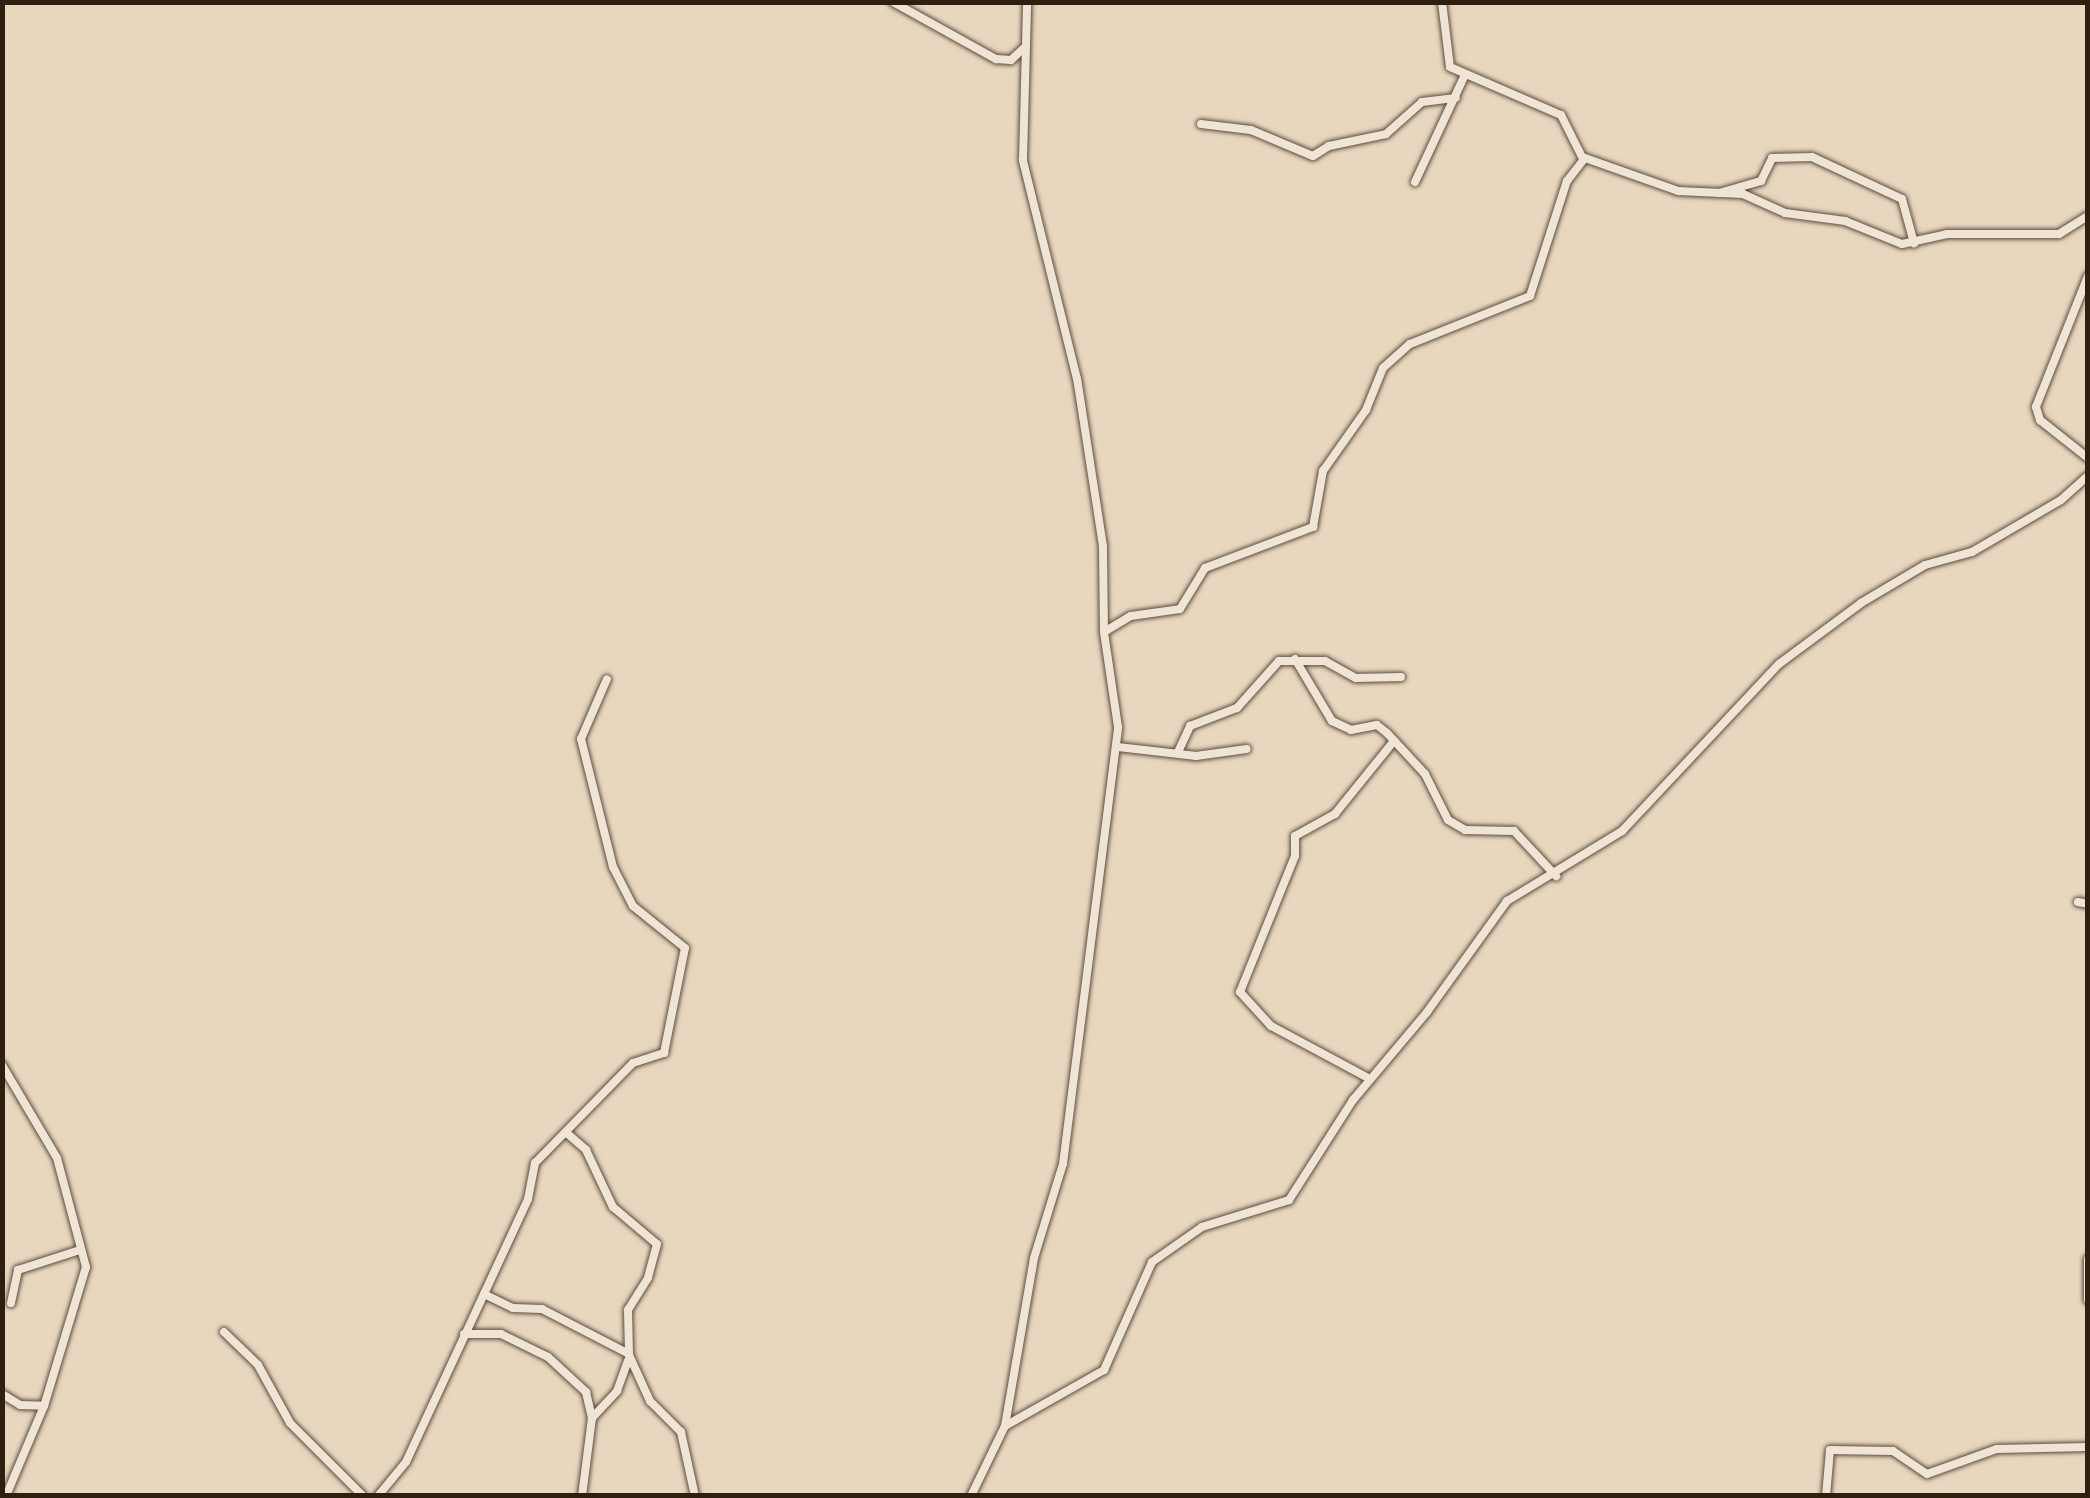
<!DOCTYPE html>
<html>
<head>
<meta charset="utf-8">
<style>
	body { margin:0 }
	#map { position:relative; width:2090px; height:1498px; overflow:hidden; background:#e8d7be; font-family:"IM FELL English",serif }
	div>[style] { position:absolute }
	.roads { filter:drop-shadow(0 0 2px #5c4d3c) drop-shadow(0 0 2px #5c4d3c) }
	.street>* { height:8px; margin:-4px; padding:0 4px; transform-origin:4px; border-radius:4px; background:#f0e5d5 }
	span { translate:-50% -50%; white-space:nowrap; text-align:center; line-height:1.15; -webkit-text-stroke:8px #f0e5d5; paint-order:stroke }
	.frame { position:absolute; inset:0; border:5px solid #2e1f10; pointer-events:none }
</style>
</head>
<body>
<div id="map">
	<div class="roads">
		<div class="street">
			<i style="left:893px;top:2px;width:118px;rotate:29deg"></i>
			<i style="left:996px;top:59px;width:15px;rotate:4deg"></i>
			<i style="left:1011px;top:60px;width:16px;rotate:-43deg"></i>
			<i style="left:1442px;top:2px;width:65px;rotate:83deg"></i>
			<i style="left:1450px;top:67px;width:121px;rotate:23.4deg"></i>
			<i style="left:1561px;top:115px;width:49px;rotate:63.4deg"></i>
			<i style="left:1201px;top:124px;width:50px;rotate:6.8deg"></i>
			<i style="left:1251px;top:130px;width:67px;rotate:22.8deg"></i>
			<i style="left:1313px;top:156px;width:19px;rotate:-32deg"></i>
			<i style="left:1329px;top:146px;width:58px;rotate:-11.9deg"></i>
			<i style="left:1386px;top:134px;width:48px;rotate:-41.6deg"></i>
			<i style="left:1422px;top:102px;width:34px;rotate:-7deg"></i>
			<i style="left:1415px;top:182px;width:118px;rotate:-65deg"></i>
			<i style="left:1719px;top:193px;width:44px;rotate:-15.9deg"></i>
			<i style="left:1761px;top:181px;width:25px;rotate:-64deg"></i>
			<i style="left:1772px;top:158px;width:40px;rotate:-1.4deg"></i>
			<i style="left:1812px;top:157px;width:99px;rotate:25deg"></i>
			<i style="left:1902px;top:199px;width:46px;rotate:74.7deg"></i>
			<i style="left:2088px;top:276px;width:141px;rotate:111.7deg"></i>
			<i style="left:2036px;top:407px;width:14px;rotate:73deg"></i>
			<i style="left:2040px;top:420px;width:61px;rotate:38.4deg"></i>
			<i style="left:1104px;top:632px;width:31px;rotate:-31deg"></i>
			<i style="left:1131px;top:616px;width:49px;rotate:-8.1deg"></i>
			<i style="left:1180px;top:609px;width:48px;rotate:-58.6deg"></i>
			<i style="left:1205px;top:568px;width:116px;rotate:-20.8deg"></i>
			<i style="left:1313px;top:527px;width:57px;rotate:-79.9deg"></i>
			<i style="left:1323px;top:471px;width:75px;rotate:-54.8deg"></i>
			<i style="left:1366px;top:410px;width:45px;rotate:-68deg"></i>
			<i style="left:1383px;top:368px;width:36px;rotate:-42deg"></i>
			<i style="left:1410px;top:344px;width:129px;rotate:-21.8deg"></i>
			<i style="left:1530px;top:296px;width:121px;rotate:-72.2deg"></i>
			<i style="left:1567px;top:181px;width:29px;rotate:-52deg"></i>
			<i style="left:1585px;top:158px;width:99px;rotate:19.5deg"></i>
			<i style="left:1678px;top:191px;width:65px;rotate:2.6deg"></i>
			<i style="left:1743px;top:194px;width:46px;rotate:24.3deg"></i>
			<i style="left:1785px;top:213px;width:61px;rotate:7.6deg"></i>
			<i style="left:1845px;top:221px;width:61px;rotate:22deg"></i>
			<i style="left:1902px;top:244px;width:46px;rotate:-12.5deg"></i>
			<i style="left:1947px;top:234px;width:112px"></i>
			<i style="left:2059px;top:234px;width:34px;rotate:-32deg"></i>
			<i style="left:1295px;top:659px;width:72px;rotate:59.2deg"></i>
			<i style="left:1332px;top:721px;width:21px;rotate:25deg"></i>
			<i style="left:1351px;top:730px;width:26px;rotate:-11deg"></i>
			<i style="left:1377px;top:725px;width:13px;rotate:39deg"></i>
			<i style="left:1387px;top:733px;width:56px;rotate:47.2deg"></i>
			<i style="left:1425px;top:774px;width:51px;rotate:63.4deg"></i>
			<i style="left:1448px;top:820px;width:20px;rotate:30deg"></i>
			<i style="left:1465px;top:830px;width:49px;rotate:1.2deg"></i>
			<i style="left:1514px;top:831px;width:62px;rotate:47deg"></i>
			<i style="left:1118px;top:747px;width:79px;rotate:6.6deg"></i>
			<i style="left:1196px;top:756px;width:51px;rotate:-7.8deg"></i>
			<i style="left:1178px;top:752px;width:29px;rotate:-65deg"></i>
			<i style="left:1190px;top:726px;width:50px;rotate:-21deg"></i>
			<i style="left:1237px;top:708px;width:63px;rotate:-48.2deg"></i>
			<i style="left:1279px;top:661px;width:46px"></i>
			<i style="left:1325px;top:661px;width:35px;rotate:29deg"></i>
			<i style="left:1356px;top:678px;width:45px;rotate:-1.3deg"></i>
			<i style="left:2078px;top:902px;width:10px;rotate:11deg"></i>
			<i style="left:2px;top:1065px;width:108px;rotate:59.4deg"></i>
			<i style="left:57px;top:1158px;width:113px;rotate:75.1deg"></i>
			<i style="left:86px;top:1267px;width:145px;rotate:106.8deg"></i>
			<i style="left:44px;top:1406px;width:98px;rotate:112.9deg"></i>
			<i style="left:1370px;top:1079px;width:112px;rotate:-151.8deg"></i>
			<i style="left:1271px;top:1026px;width:46px;rotate:-132.4deg"></i>
			<i style="left:1240px;top:992px;width:147px;rotate:-68deg"></i>
			<i style="left:1295px;top:856px;width:20px;rotate:-90deg"></i>
			<i style="left:1295px;top:836px;width:46px;rotate:-28.8deg"></i>
			<i style="left:1335px;top:814px;width:94px;rotate:-51.1deg"></i>
			<i style="left:569px;top:1135px;width:23px;rotate:41deg"></i>
			<i style="left:586px;top:1150px;width:63px;rotate:64.7deg"></i>
			<i style="left:613px;top:1207px;width:57px;rotate:40.1deg"></i>
			<i style="left:657px;top:1244px;width:35px;rotate:105deg"></i>
			<i style="left:648px;top:1278px;width:38px;rotate:122deg"></i>
			<i style="left:628px;top:1310px;width:45px;rotate:88.7deg"></i>
			<i style="left:629px;top:1355px;width:51px;rotate:65.5deg"></i>
			<i style="left:650px;top:1401px;width:44px;rotate:45deg"></i>
			<i style="left:681px;top:1432px;width:66px;rotate:77.7deg"></i>
			<i style="left:2088px;top:1259px;width:41px;rotate:90deg"></i>
			<i style="left:484px;top:1294px;width:32px;rotate:26deg"></i>
			<i style="left:513px;top:1308px;width:29px;rotate:2deg"></i>
			<i style="left:542px;top:1309px;width:98px;rotate:27.3deg"></i>
			<i style="left:11px;top:1303px;width:34px;rotate:-78deg"></i>
			<i style="left:18px;top:1270px;width:65px;rotate:-17.9deg"></i>
			<i style="left:224px;top:1332px;width:47px;rotate:44.1deg"></i>
			<i style="left:258px;top:1365px;width:66px;rotate:61.1deg"></i>
			<i style="left:290px;top:1423px;width:103px;rotate:45deg"></i>
			<i style="left:464px;top:1334px;width:37px"></i>
			<i style="left:501px;top:1334px;width:52px;rotate:26.1deg"></i>
			<i style="left:548px;top:1357px;width:52px;rotate:42.6deg"></i>
			<i style="left:586px;top:1392px;width:27px;rotate:77deg"></i>
			<i style="left:2px;top:1394px;width:21px;rotate:31deg"></i>
			<i style="left:20px;top:1405px;width:24px;rotate:2deg"></i>
			<i style="left:1005px;top:1426px;width:170px;rotate:-80.2deg"></i>
			<i style="left:1034px;top:1258px;width:98px;rotate:-72.9deg"></i>
			<i style="left:1063px;top:1164px;width:440px;rotate:-82.8deg"></i>
			<i style="left:1118px;top:727px;width:96px;rotate:-98.4deg"></i>
			<i style="left:1104px;top:632px;width:86px;rotate:-90.7deg"></i>
			<i style="left:1103px;top:546px;width:169px;rotate:-98.8deg"></i>
			<i style="left:1077px;top:379px;width:226px;rotate:-103.9deg"></i>
			<i style="left:1023px;top:160px;width:158px;rotate:-88.5deg"></i>
			<i style="left:378px;top:1496px;width:44px;rotate:-50.5deg"></i>
			<i style="left:406px;top:1462px;width:290px;rotate:-65.1deg"></i>
			<i style="left:528px;top:1199px;width:37px;rotate:-79deg"></i>
			<i style="left:535px;top:1163px;width:140px;rotate:-45.6deg"></i>
			<i style="left:633px;top:1063px;width:33px;rotate:-18deg"></i>
			<i style="left:664px;top:1053px;width:107px;rotate:-78.7deg"></i>
			<i style="left:685px;top:948px;width:67px;rotate:-141.1deg"></i>
			<i style="left:633px;top:906px;width:44px;rotate:-117.1deg"></i>
			<i style="left:613px;top:867px;width:132px;rotate:-104deg"></i>
			<i style="left:581px;top:739px;width:65px;rotate:-66.6deg"></i>
			<i style="left:582px;top:1496px;width:79px;rotate:-82.7deg"></i>
			<i style="left:592px;top:1418px;width:37px;rotate:-47deg"></i>
			<i style="left:617px;top:1391px;width:33px;rotate:-70deg"></i>
			<i style="left:971px;top:1496px;width:78px;rotate:-64.1deg"></i>
			<i style="left:1005px;top:1426px;width:114px;rotate:-29.5deg"></i>
			<i style="left:1104px;top:1370px;width:118px;rotate:-66deg"></i>
			<i style="left:1152px;top:1262px;width:61px;rotate:-35deg"></i>
			<i style="left:1202px;top:1227px;width:91px;rotate:-17.2deg"></i>
			<i style="left:1289px;top:1200px;width:119px;rotate:-57.4deg"></i>
			<i style="left:1353px;top:1100px;width:115px;rotate:-49.9deg"></i>
			<i style="left:1427px;top:1012px;width:137px;rotate:-54.2deg"></i>
			<i style="left:1507px;top:901px;width:135px;rotate:-31.3deg"></i>
			<i style="left:1622px;top:831px;width:229px;rotate:-46.8deg"></i>
			<i style="left:1779px;top:664px;width:102px;rotate:-36.6deg"></i>
			<i style="left:1861px;top:603px;width:74px;rotate:-30.7deg"></i>
			<i style="left:1925px;top:565px;width:49px;rotate:-15.5deg"></i>
			<i style="left:1972px;top:552px;width:103px;rotate:-30.3deg"></i>
			<i style="left:2061px;top:500px;width:36px;rotate:-42deg"></i>
			<i style="left:1826px;top:1496px;width:46px;rotate:-85deg"></i>
			<i style="left:1830px;top:1450px;width:63px;rotate:0.9deg"></i>
			<i style="left:1893px;top:1451px;width:41px;rotate:34.1deg"></i>
			<i style="left:1927px;top:1474px;width:74px;rotate:-19.7deg"></i>
			<i style="left:1997px;top:1449px;width:91px;rotate:-1.3deg"></i>
		</div>
	</div>
	<div class="frame"></div>
</div>
</body>
</html>
